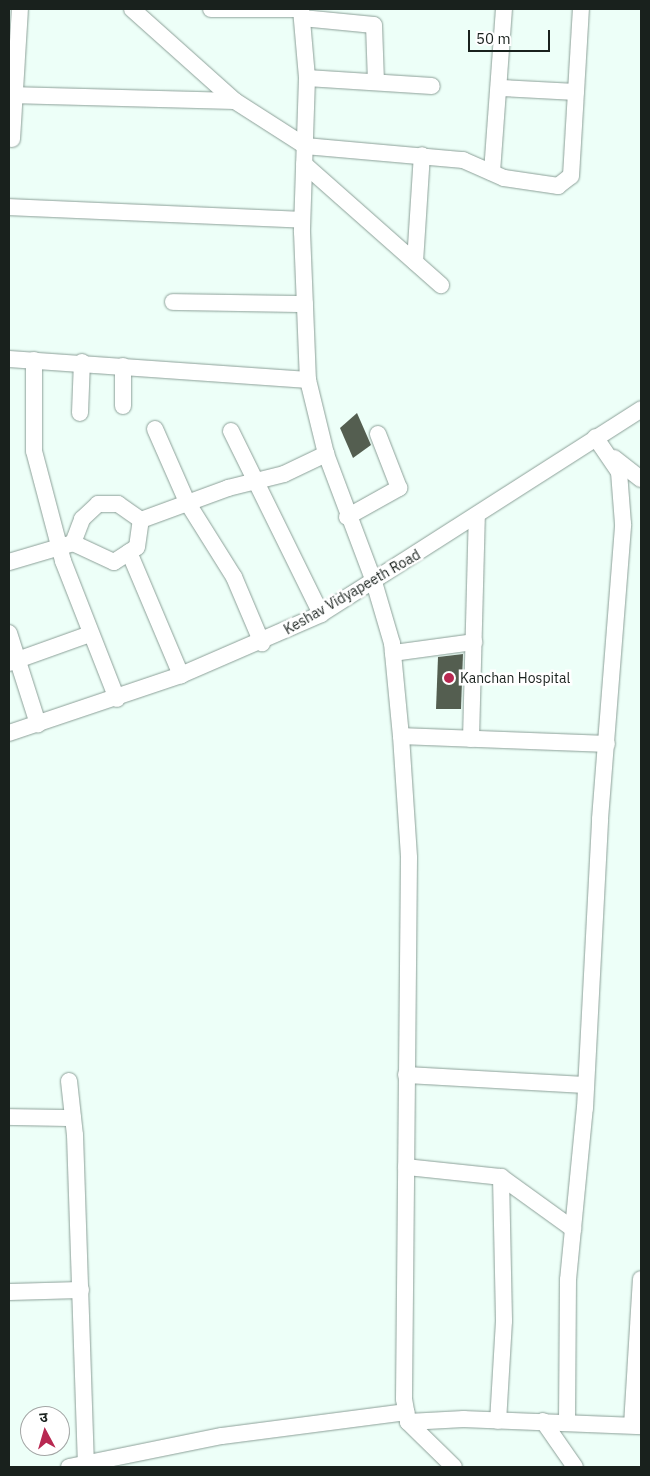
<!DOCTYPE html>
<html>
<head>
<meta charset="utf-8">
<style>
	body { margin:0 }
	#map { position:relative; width:650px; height:1476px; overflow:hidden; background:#edfff8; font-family:"IBM Plex Sans","Noto Sans Devanagari",sans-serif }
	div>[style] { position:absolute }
	.building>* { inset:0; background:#545e50 }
	.roads { filter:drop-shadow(0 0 1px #8ca098) drop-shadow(0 0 1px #8ca098) }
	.minor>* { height:16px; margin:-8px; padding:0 8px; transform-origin:8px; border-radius:8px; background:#fff }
	.dots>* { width:14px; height:14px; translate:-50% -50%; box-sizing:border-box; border:2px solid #fff; border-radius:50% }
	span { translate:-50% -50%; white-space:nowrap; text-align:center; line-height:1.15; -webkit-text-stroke:5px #fff; paint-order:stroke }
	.street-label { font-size:14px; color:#19211d }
	.poi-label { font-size:14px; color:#19211d }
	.left { translate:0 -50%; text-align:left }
	.frame { position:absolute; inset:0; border:10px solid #19211d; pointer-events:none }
	.north { position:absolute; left:20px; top:1406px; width:50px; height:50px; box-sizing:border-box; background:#fff; border:1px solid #a3a6a5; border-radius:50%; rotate:354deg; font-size:14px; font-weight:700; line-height:20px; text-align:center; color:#19211d }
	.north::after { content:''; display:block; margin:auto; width:18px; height:22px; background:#b82851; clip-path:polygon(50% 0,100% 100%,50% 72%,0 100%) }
	.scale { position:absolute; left:468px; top:30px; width:82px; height:22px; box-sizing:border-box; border:2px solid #19211d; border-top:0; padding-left:6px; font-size:15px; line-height:18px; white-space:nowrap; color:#19211d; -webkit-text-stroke:4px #fff; paint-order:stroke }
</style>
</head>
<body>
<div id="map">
	<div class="building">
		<i style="clip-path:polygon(357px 413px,371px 445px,353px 458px,340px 428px)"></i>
		<i style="clip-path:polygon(463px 654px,461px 709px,436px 709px,438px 657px)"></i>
	</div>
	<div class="roads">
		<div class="minor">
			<i style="left:132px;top:9px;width:138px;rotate:41.8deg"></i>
			<i style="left:235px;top:101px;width:83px;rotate:32.7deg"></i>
			<i style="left:305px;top:146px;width:159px;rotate:5.1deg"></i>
			<i style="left:463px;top:160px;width:45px;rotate:23.7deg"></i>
			<i style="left:504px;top:178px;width:55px;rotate:8.4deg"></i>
			<i style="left:558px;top:186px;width:16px;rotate:-38deg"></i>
			<i style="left:571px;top:176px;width:167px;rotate:-86.6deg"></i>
			<i style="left:211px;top:9px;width:90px"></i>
			<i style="left:301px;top:9px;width:69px;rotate:85deg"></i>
			<i style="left:307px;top:78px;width:154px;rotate:91.9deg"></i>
			<i style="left:302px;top:232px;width:148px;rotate:87.7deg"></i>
			<i style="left:308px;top:380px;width:76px;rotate:76.3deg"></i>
			<i style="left:326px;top:454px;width:137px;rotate:69.4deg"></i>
			<i style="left:374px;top:582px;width:64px;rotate:73.6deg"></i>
			<i style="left:392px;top:643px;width:93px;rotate:84.5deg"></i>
			<i style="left:401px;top:736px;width:122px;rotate:86.2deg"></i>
			<i style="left:409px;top:858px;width:541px;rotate:90.53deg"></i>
			<i style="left:404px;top:1399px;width:23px;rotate:80deg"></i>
			<i style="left:408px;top:1422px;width:64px;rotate:44.4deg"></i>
			<i style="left:302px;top:18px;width:72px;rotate:5.6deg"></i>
			<i style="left:374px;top:25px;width:57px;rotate:88deg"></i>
			<i style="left:307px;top:78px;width:125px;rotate:3.7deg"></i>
			<i style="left:501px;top:88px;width:75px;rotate:3.1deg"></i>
			<i style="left:9px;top:95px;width:226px;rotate:1.5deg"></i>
			<i style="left:12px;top:139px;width:130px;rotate:-86.5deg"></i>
			<i style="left:304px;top:164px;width:183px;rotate:41.5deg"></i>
			<i style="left:492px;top:172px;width:163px;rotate:-85.8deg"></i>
			<i style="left:9px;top:207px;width:293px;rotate:2.5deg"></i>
			<i style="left:415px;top:262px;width:107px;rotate:-86.3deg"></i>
			<i style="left:173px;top:302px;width:132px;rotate:0.9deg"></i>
			<i style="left:9px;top:359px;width:300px;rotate:4deg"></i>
			<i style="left:34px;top:360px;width:91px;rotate:90deg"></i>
			<i style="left:34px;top:451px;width:114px;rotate:75.2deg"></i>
			<i style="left:63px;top:561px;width:148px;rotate:68.6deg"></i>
			<i style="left:123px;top:406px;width:40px;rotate:-90deg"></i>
			<i style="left:80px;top:413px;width:51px;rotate:-87.8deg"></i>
			<i style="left:155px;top:429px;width:80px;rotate:66.3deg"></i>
			<i style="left:187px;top:502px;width:89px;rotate:57.9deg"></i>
			<i style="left:234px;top:577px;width:72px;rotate:67deg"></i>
			<i style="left:231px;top:431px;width:204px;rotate:63.8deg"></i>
			<i style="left:614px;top:458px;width:34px;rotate:38deg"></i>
			<i style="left:347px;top:517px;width:60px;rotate:-29.1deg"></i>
			<i style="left:399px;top:488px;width:58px;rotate:-111.3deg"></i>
			<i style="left:73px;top:543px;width:26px;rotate:-69deg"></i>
			<i style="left:82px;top:519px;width:22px;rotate:-43deg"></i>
			<i style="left:98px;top:504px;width:20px"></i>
			<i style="left:118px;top:504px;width:28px;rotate:35deg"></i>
			<i style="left:129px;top:552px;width:134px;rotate:67.1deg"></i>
			<i style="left:9px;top:562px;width:67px;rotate:-16.5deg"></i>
			<i style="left:73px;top:543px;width:45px;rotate:24.9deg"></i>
			<i style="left:114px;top:562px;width:27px;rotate:-33deg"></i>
			<i style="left:137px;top:547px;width:27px;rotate:-82deg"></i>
			<i style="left:141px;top:520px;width:93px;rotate:-20.2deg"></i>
			<i style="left:228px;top:488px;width:58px;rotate:-14deg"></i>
			<i style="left:284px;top:474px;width:47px;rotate:-25.5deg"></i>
			<i style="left:9px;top:633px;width:96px;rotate:72.3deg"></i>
			<i style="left:393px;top:653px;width:82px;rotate:-7.7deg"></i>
			<i style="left:9px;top:663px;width:86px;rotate:-19.7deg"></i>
			<i style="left:9px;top:733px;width:182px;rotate:-18.6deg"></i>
			<i style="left:181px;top:675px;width:153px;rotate:-23.5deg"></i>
			<i style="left:321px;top:614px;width:380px;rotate:-32.6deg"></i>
			<i style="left:401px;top:736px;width:206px;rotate:2.2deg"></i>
			<i style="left:471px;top:739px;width:223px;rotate:-88.5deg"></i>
			<i style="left:406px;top:1075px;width:180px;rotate:3.2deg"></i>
			<i style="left:69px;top:1081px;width:54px;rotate:83.7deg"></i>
			<i style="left:75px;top:1135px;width:329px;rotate:88.1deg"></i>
			<i style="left:9px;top:1117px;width:64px;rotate:0.9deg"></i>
			<i style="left:406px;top:1167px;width:96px;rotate:6deg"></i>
			<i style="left:501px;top:1177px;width:144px;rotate:88.8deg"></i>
			<i style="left:504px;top:1321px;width:100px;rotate:93.4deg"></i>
			<i style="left:501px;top:1177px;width:89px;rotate:35.8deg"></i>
			<i style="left:9px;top:1292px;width:72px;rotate:-1.6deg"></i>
			<i style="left:543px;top:1421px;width:56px;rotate:55.2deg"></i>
			<i style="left:408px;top:1422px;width:56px;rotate:-3.1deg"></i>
			<i style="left:464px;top:1419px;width:177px;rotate:2.3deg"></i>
			<i style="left:567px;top:1422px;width:142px;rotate:-89.6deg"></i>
			<i style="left:568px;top:1280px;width:173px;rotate:-84.4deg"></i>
			<i style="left:585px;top:1108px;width:289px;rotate:-87deg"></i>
			<i style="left:600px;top:819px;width:296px;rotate:-85.5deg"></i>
			<i style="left:623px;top:524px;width:52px;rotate:-94.4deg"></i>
			<i style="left:619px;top:472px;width:42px;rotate:-124.4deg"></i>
			<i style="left:632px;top:1425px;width:146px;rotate:-86.5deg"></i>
			<i style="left:69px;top:1467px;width:156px;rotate:-11.5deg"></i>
			<i style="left:222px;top:1436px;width:186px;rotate:-7.4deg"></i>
		</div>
	</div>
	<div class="dots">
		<i style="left:449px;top:678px;background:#b82851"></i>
	</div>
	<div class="street-label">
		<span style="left:352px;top:592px;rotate:-30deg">Keshav Vidyapeeth Road</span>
	</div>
	<div class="poi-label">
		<span class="left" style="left:460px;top:678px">Kanchan Hospital</span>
	</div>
	<div class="frame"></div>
	<div class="north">उ</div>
	<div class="scale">50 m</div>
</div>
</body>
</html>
